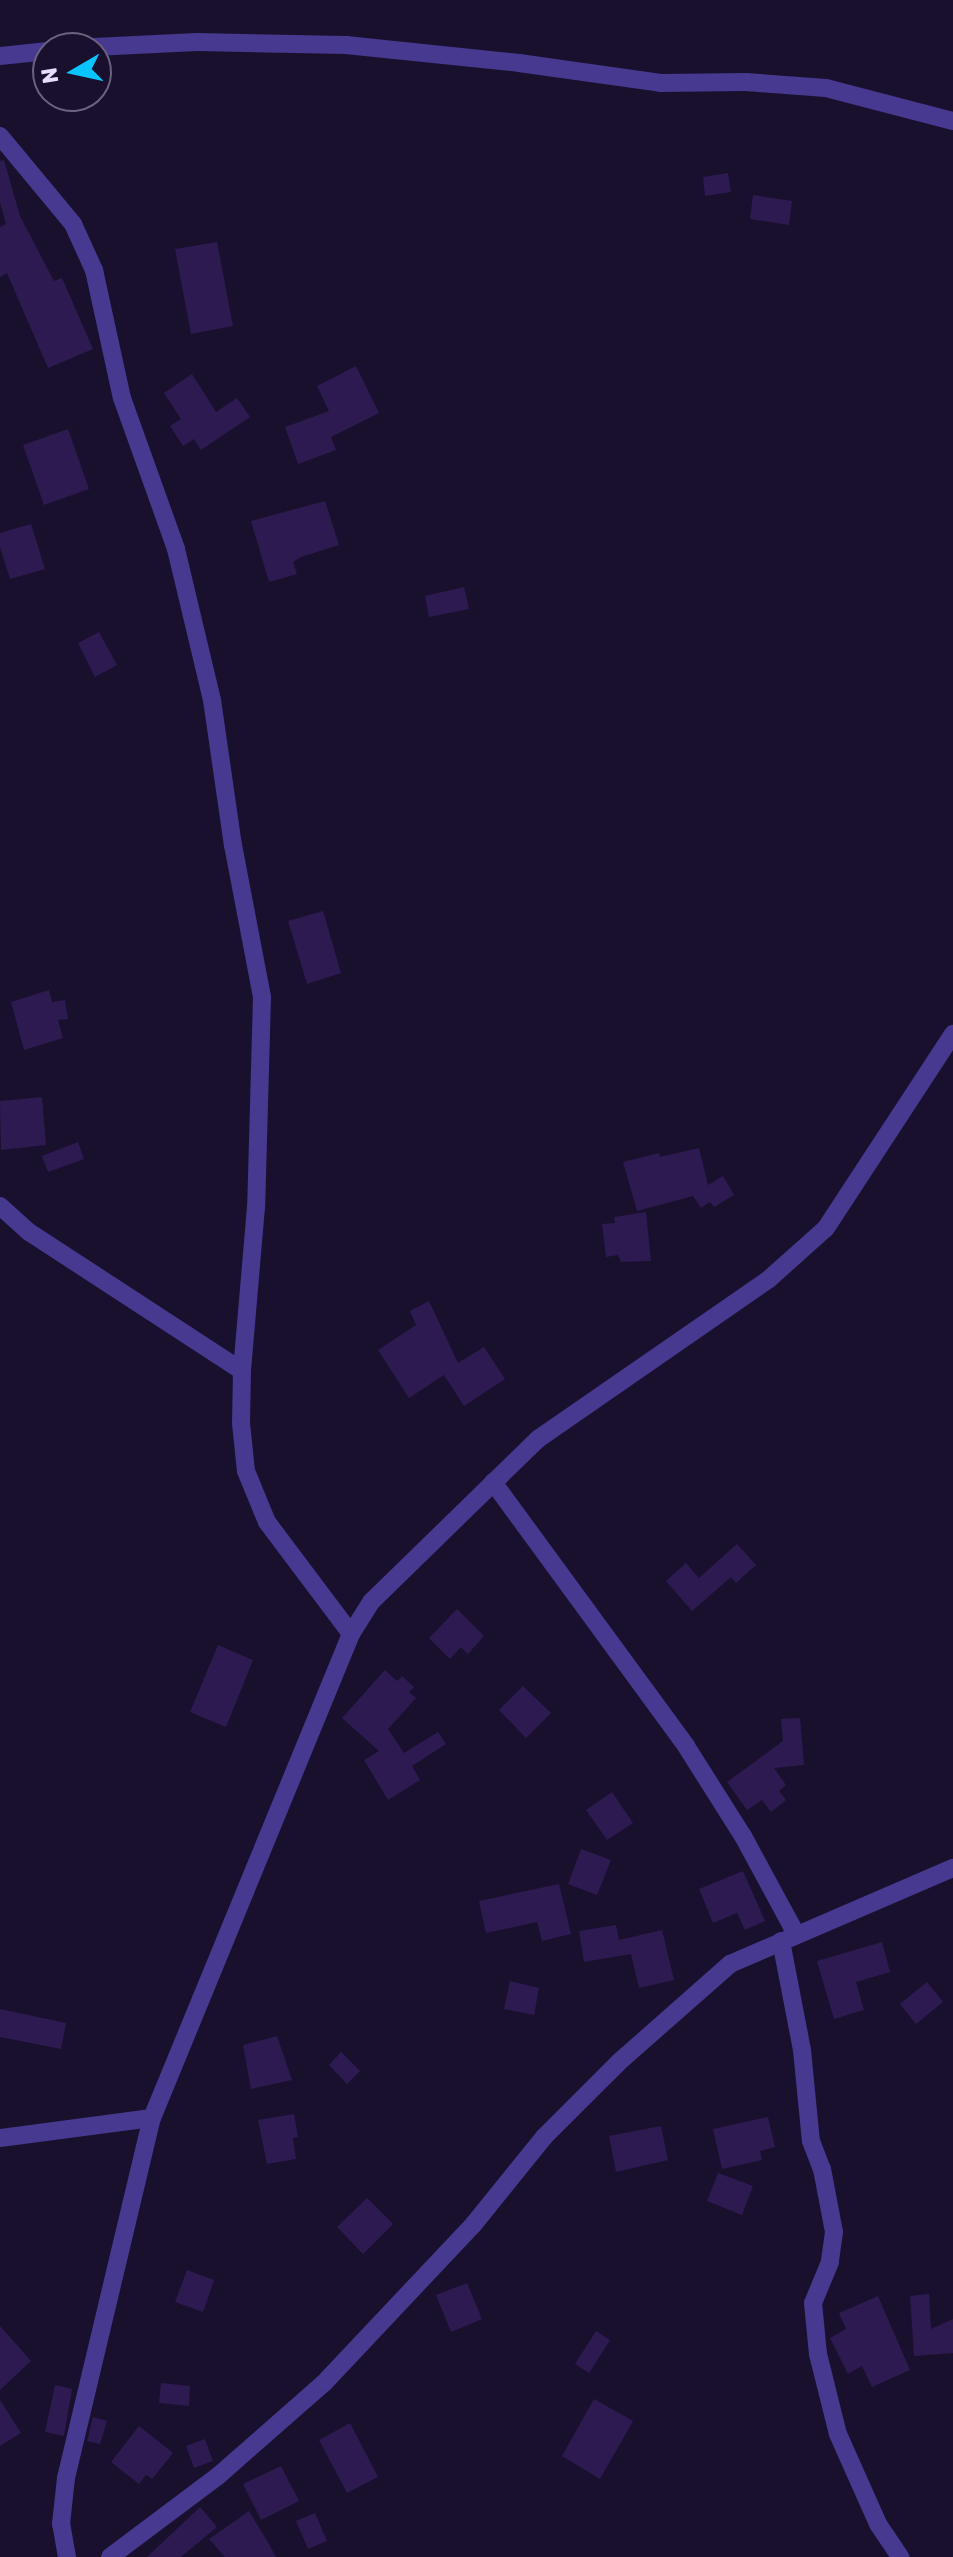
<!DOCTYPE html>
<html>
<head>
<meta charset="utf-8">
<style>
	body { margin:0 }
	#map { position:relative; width:953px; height:2557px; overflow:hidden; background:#19102e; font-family:Rubik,sans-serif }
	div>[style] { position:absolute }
	.building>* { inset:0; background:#2d1a51 }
	.minor>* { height:18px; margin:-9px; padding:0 9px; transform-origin:9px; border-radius:9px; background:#473890 }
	span { translate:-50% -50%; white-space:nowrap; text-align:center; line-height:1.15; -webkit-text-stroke:8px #19102e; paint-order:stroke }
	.north { position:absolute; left:32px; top:32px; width:80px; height:80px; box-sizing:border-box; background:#19102e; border:2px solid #6b6282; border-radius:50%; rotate:261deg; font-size:22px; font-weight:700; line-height:32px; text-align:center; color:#e6ddff }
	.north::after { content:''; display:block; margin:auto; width:28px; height:36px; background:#09c5ff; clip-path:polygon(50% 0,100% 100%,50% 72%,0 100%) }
</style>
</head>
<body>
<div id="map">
	<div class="building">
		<i style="clip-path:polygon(4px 160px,20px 216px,54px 281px,62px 278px,93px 349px,48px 368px,7px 273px,0 277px,0 227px,6px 224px,0 202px,0 161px)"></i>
		<i style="clip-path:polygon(728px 173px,731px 192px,705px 196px,703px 177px)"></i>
		<i style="clip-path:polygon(753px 195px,792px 201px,789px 225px,750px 219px)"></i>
		<i style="clip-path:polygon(217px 242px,233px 326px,191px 334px,175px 249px)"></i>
		<i style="clip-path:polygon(356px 366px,379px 413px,331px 437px,336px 450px,298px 464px,285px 427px,329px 411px,317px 386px)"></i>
		<i style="clip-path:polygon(192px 374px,216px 412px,237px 398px,250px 417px,201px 450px,194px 439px,183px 446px,170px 426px,181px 419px,164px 393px)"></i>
		<i style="clip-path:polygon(68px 429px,89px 489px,44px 505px,23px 445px)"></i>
		<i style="clip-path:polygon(325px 501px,339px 545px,301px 557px,293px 562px,297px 574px,269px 582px,251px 521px)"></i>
		<i style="clip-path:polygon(31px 524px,45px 569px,10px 579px,0 547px,0 533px)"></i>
		<i style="clip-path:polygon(464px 587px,469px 609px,429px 617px,425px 596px)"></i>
		<i style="clip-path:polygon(99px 632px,117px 665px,95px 677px,78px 643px)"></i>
		<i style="clip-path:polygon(323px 911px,341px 973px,307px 984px,288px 921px)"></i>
		<i style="clip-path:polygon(49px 990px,52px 1002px,65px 1000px,68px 1019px,58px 1020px,63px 1038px,24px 1050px,11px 1002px)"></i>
		<i style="clip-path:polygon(42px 1097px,46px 1145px,1px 1150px,0 1101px)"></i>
		<i style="clip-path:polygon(78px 1142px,84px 1159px,48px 1172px,42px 1156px)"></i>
		<i style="clip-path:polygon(699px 1148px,708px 1185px,723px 1176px,734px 1195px,714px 1207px,710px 1202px,701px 1208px,693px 1196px,637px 1211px,623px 1162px,659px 1153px,660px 1157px)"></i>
		<i style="clip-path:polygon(646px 1212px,651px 1261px,621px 1262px,618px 1255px,606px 1257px,602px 1224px,615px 1223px,614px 1217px)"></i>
		<i style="clip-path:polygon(429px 1301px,458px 1363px,484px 1347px,505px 1379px,464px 1406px,444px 1375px,409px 1398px,378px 1350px,416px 1325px,410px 1311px)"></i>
		<i style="clip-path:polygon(737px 1544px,756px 1565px,736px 1583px,731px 1577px,692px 1611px,666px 1581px,686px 1563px,699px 1578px)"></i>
		<i style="clip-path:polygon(457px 1609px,484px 1636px,468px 1654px,461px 1647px,450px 1659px,429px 1638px)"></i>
		<i style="clip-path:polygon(218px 1645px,253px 1660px,226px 1727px,190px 1712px)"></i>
		<i style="clip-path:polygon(385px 1670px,397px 1681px,402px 1676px,414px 1687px,409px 1692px,416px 1698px,388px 1729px,404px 1753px,438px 1732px,446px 1744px,412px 1766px,420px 1780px,388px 1800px,364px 1760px,379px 1751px,342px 1718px)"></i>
		<i style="clip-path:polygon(523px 1686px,551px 1713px,526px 1738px,499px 1710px)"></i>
		<i style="clip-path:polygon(800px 1718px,804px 1765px,774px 1768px,786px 1785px,779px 1791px,786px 1800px,771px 1812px,762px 1800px,747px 1810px,727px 1782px,783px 1741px,781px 1719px)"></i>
		<i style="clip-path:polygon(612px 1792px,633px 1823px,607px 1840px,586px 1810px)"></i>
		<i style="clip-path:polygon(581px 1849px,611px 1860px,597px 1895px,568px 1884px)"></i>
		<i style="clip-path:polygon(743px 1871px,765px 1921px,745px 1930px,737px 1913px,713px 1923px,699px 1889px)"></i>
		<i style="clip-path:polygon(559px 1884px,571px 1934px,542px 1941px,537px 1922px,486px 1933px,479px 1901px)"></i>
		<i style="clip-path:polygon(616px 1925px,619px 1940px,662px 1930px,674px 1980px,639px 1988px,631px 1954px,584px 1962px,579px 1931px)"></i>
		<i style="clip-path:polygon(882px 1942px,890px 1972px,856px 1982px,864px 2010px,834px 2019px,817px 1961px)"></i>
		<i style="clip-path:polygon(510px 1981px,539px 1988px,534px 2015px,504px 2009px)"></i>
		<i style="clip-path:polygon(927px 1982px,943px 2002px,916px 2024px,900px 2004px)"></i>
		<i style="clip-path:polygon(0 2009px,66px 2023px,61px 2049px,0 2037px)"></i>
		<i style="clip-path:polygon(277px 2036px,292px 2080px,251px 2089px,243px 2045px)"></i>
		<i style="clip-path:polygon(341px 2052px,360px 2071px,347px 2084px,329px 2065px)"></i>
		<i style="clip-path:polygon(294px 2114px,298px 2137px,293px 2138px,296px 2159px,267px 2164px,258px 2120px)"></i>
		<i style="clip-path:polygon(768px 2117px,775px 2147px,760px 2151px,762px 2160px,722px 2169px,713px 2129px)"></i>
		<i style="clip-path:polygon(661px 2126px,668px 2160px,616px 2172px,609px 2136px)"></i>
		<i style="clip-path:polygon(718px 2173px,753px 2186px,742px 2215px,707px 2201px)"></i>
		<i style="clip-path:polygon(367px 2198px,393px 2224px,363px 2254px,337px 2227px)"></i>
		<i style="clip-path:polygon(187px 2270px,214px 2280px,203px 2312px,175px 2302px)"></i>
		<i style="clip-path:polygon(467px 2283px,482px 2319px,451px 2332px,436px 2295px)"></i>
		<i style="clip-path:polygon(929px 2294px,931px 2329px,953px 2319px,953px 2353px,914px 2356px,910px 2296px)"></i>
		<i style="clip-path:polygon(878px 2296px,910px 2370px,872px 2387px,862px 2366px,848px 2374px,830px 2338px,846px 2329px,839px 2313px)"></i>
		<i style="clip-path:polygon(0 2326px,31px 2361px,0 2390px)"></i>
		<i style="clip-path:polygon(596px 2331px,610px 2340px,589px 2373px,575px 2364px)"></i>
		<i style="clip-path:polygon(161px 2383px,190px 2386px,189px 2406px,159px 2403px)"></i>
		<i style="clip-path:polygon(55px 2385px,72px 2389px,64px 2436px,45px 2432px)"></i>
		<i style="clip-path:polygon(594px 2399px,633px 2421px,600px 2479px,562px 2456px)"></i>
		<i style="clip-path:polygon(0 2400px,21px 2433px,0 2446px)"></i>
		<i style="clip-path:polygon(93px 2417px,107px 2421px,100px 2444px,87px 2441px)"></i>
		<i style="clip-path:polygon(350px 2423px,378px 2477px,347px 2493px,319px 2440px)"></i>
		<i style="clip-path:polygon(139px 2426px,173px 2453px,152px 2479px,146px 2475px,139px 2484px,111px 2462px)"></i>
		<i style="clip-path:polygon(205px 2439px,213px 2461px,194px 2468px,186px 2446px)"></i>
		<i style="clip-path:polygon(281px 2466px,299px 2501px,261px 2520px,243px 2484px)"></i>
		<i style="clip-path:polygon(200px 2507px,217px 2527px,181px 2557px,147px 2557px)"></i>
		<i style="clip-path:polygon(249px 2511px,269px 2544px,276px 2557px,225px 2557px,209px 2539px)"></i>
		<i style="clip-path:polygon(315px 2513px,327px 2541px,308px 2549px,296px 2521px)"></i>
	</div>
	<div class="minor">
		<i style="left:73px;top:48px;width:124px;rotate:-2.8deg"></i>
		<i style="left:197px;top:42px;width:149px;rotate:1.2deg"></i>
		<i style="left:346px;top:45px;width:174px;rotate:5.9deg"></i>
		<i style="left:519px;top:63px;width:143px;rotate:8deg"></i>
		<i style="left:661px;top:83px;width:85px;rotate:-0.7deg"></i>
		<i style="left:746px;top:82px;width:80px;rotate:4.3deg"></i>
		<i style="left:826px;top:88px;width:131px;rotate:14.6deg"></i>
		<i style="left:0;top:56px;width:48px;rotate:-5.9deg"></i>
		<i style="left:0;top:136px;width:114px;rotate:50.3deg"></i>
		<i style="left:73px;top:224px;width:51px;rotate:65.5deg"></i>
		<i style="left:94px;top:270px;width:131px;rotate:77.7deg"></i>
		<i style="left:122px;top:398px;width:160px;rotate:70.3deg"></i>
		<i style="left:176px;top:549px;width:155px;rotate:76.6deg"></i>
		<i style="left:212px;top:700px;width:147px;rotate:81.8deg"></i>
		<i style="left:233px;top:845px;width:155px;rotate:79.2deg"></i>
		<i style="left:262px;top:997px;width:210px;rotate:91.6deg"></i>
		<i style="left:256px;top:1207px;width:165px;rotate:94.9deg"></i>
		<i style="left:242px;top:1371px;width:52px;rotate:91.1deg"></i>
		<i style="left:241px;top:1423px;width:48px;rotate:84.1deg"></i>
		<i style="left:246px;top:1471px;width:55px;rotate:67.6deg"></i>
		<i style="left:267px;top:1522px;width:140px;rotate:53.1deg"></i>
		<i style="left:0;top:1206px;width:39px;rotate:42deg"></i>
		<i style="left:29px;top:1232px;width:254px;rotate:33.1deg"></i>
		<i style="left:493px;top:1482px;width:327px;rotate:53.8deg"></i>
		<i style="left:686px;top:1746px;width:107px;rotate:57.7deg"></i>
		<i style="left:743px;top:1836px;width:111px;rotate:61.6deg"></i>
		<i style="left:781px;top:1941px;width:111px;rotate:79.1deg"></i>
		<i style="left:802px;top:2050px;width:91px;rotate:84.4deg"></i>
		<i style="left:811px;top:2141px;width:30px;rotate:69deg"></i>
		<i style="left:822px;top:2169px;width:64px;rotate:79.2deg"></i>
		<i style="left:834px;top:2232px;width:30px;rotate:98deg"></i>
		<i style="left:830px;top:2262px;width:44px;rotate:112.5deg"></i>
		<i style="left:813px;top:2303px;width:51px;rotate:84.4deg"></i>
		<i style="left:818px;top:2354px;width:82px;rotate:76deg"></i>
		<i style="left:838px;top:2434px;width:98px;rotate:66deg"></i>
		<i style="left:878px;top:2524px;width:40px;rotate:56deg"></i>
		<i style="left:0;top:2138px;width:153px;rotate:-7.5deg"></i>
		<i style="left:67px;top:2557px;width:34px;rotate:-100deg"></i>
		<i style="left:61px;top:2524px;width:46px;rotate:-83.8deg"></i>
		<i style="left:66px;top:2478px;width:370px;rotate:-76.6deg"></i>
		<i style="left:152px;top:2118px;width:523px;rotate:-67.65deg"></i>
		<i style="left:351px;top:1634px;width:39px;rotate:-58deg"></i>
		<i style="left:372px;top:1601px;width:232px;rotate:-44.3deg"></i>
		<i style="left:538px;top:1439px;width:281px;rotate:-34.7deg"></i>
		<i style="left:769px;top:1279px;width:76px;rotate:-41.8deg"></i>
		<i style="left:826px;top:1228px;width:232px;rotate:-56.8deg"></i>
		<i style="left:110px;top:2557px;width:135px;rotate:-36.9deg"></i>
		<i style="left:218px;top:2476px;width:141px;rotate:-41.3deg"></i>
		<i style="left:324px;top:2383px;width:217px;rotate:-46.7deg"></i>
		<i style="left:473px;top:2225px;width:113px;rotate:-51.1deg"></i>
		<i style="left:544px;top:2137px;width:106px;rotate:-45deg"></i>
		<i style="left:619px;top:2062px;width:148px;rotate:-41.4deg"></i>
		<i style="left:730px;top:1964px;width:243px;rotate:-23.3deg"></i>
	</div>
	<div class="north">N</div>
</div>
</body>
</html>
